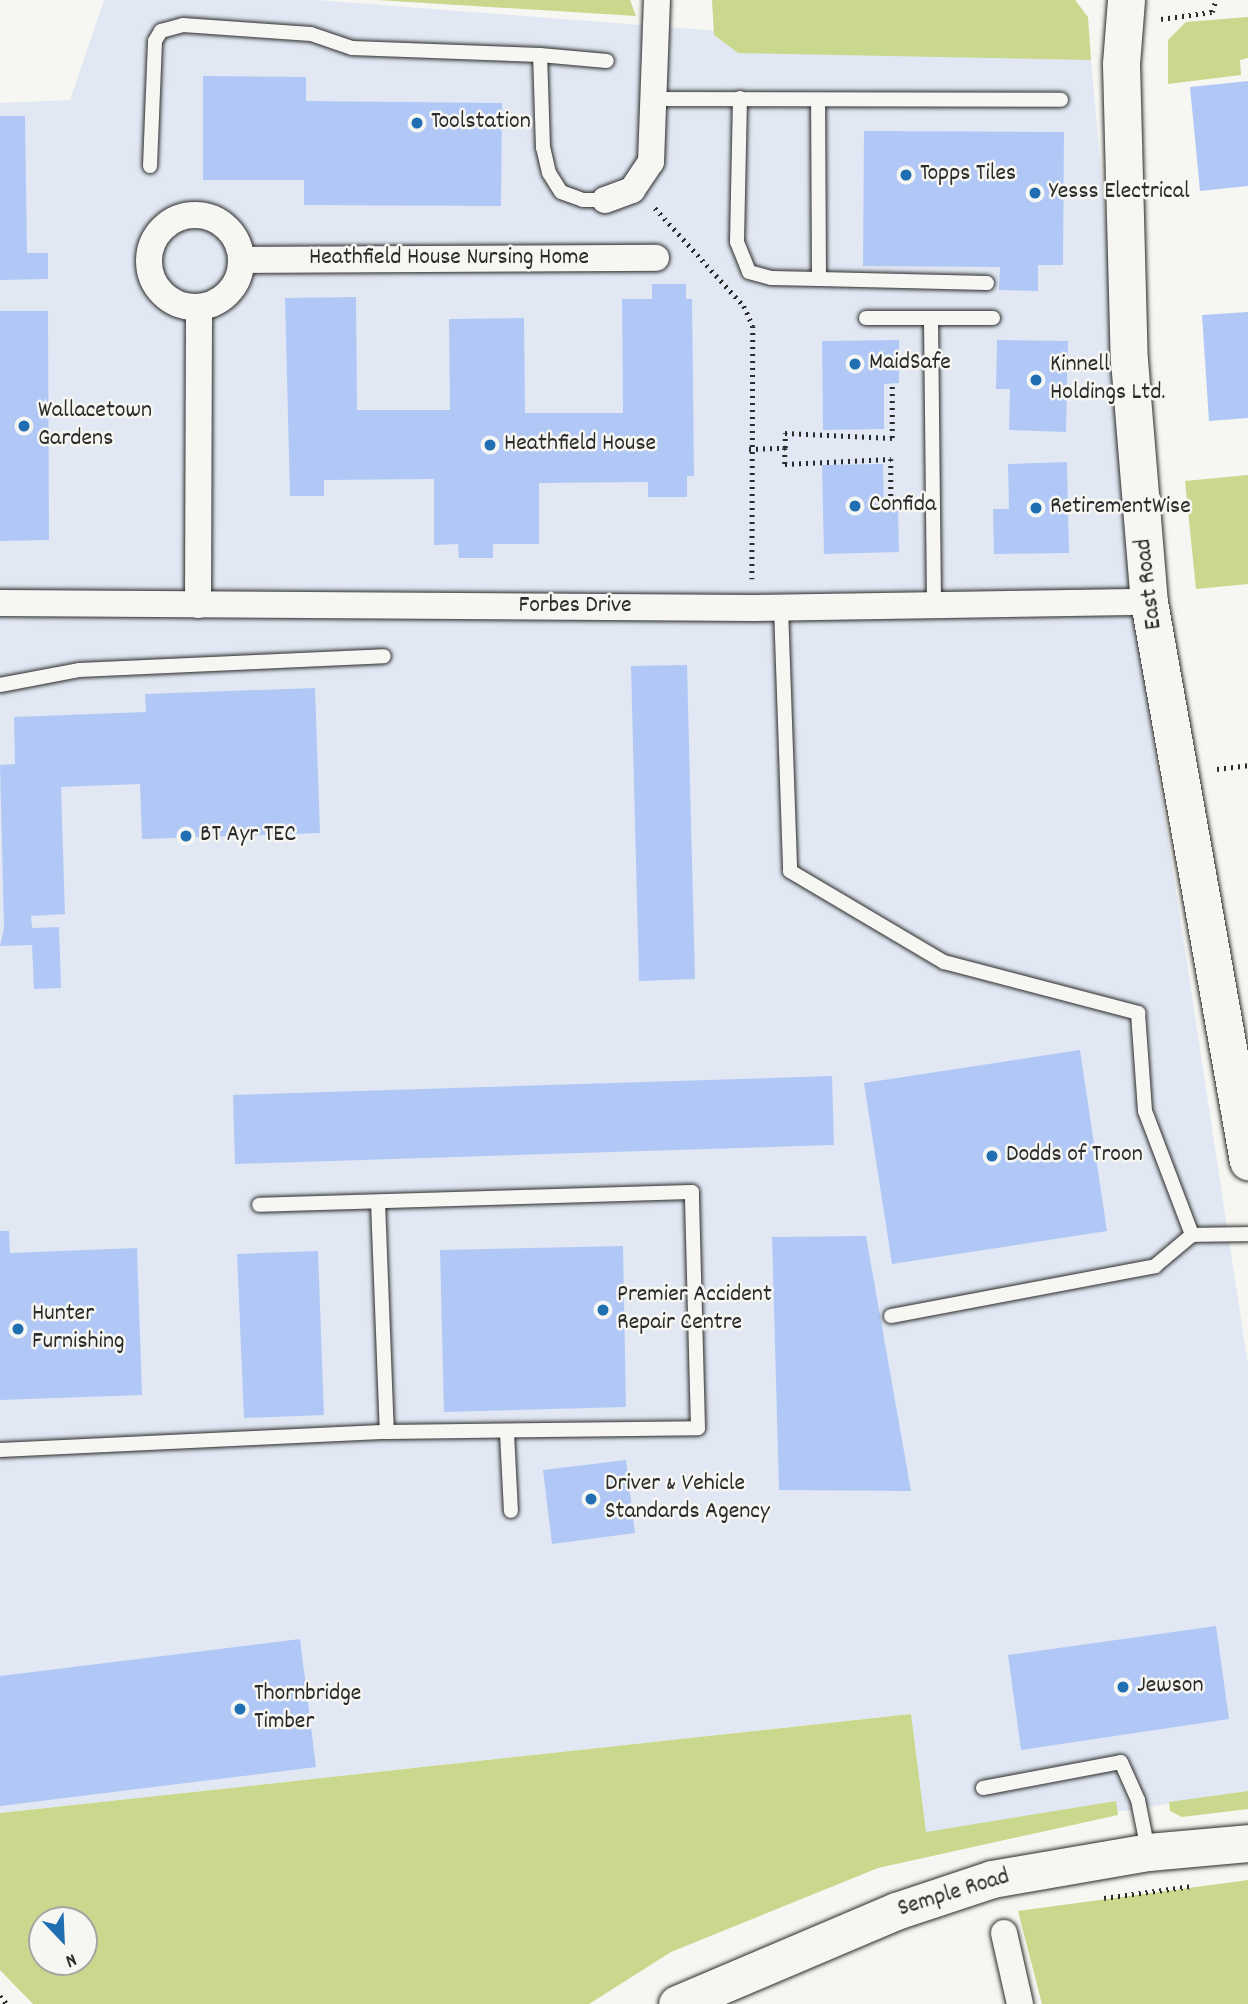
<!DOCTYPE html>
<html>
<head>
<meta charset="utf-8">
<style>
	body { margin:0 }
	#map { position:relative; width:1248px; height:2004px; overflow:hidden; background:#f6f6f2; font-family:Dekko,sans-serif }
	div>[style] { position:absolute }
	.built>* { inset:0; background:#e1e8f3 }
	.green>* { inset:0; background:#c9d88c }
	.building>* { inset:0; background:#b1c8f6 }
	.path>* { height:4.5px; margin-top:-2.25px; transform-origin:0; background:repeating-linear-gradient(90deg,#2b2b2b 0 2px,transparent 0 7px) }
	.roads { filter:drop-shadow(0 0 2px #2b2b2b) drop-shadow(0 0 2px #2b2b2b) }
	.lane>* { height:14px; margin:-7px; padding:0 7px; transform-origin:7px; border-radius:7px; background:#f6f6f2 }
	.street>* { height:26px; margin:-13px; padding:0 13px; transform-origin:13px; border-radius:13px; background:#f6f6f2 }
	.street>.ring { margin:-13px; padding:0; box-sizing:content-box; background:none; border:26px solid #f6f6f2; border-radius:50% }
	.secondary>* { height:37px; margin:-18.5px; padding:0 18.5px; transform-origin:18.5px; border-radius:18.5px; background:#f6f6f2 }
	.dots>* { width:19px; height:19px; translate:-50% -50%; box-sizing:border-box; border:4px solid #f6f6f2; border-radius:50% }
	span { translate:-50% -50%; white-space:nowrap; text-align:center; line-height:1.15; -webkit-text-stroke:5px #f6f6f2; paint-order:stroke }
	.poi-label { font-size:24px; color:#2b2b2b }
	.left { translate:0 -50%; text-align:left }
	.street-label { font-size:24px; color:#2b2b2b }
	.north { position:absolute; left:28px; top:1906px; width:70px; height:70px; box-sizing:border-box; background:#f6f6f2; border:2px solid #a5a5a2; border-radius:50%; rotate:157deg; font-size:19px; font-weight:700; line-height:28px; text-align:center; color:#2b2b2b }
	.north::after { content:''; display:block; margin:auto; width:24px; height:32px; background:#1f6fb2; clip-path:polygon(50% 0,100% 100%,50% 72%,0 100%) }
</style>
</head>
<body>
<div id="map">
	<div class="built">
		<i style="clip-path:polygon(104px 0,318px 0,1091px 60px,1150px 720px,1248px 1365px,1248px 1791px,922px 1843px,910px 1714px,0 1813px,0 103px,70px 100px)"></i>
	</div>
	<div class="green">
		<i style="clip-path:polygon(377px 0,630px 0,636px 16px)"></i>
		<i style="clip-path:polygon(712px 0,1075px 0,1088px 17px,1091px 60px,738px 53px,714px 35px)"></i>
		<i style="clip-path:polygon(1248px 17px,1248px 58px,1240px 60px,1241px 75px,1168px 84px,1168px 40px,1186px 22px)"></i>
		<i style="clip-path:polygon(1248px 475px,1248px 584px,1196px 589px,1185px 481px)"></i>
		<i style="clip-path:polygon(evenodd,911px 1714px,926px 1832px,1116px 1801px,1118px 1815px,878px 1868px,671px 1952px,589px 2004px,33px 2004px,0 1970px,0 1813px,911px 1714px,42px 1920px,84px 1920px,84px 1962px,42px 1962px,42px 1920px)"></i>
		<i style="clip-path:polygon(1248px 1791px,1248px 1809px,1182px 1817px,1170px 1811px,1169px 1802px)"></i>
		<i style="clip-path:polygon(1248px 1880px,1248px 2004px,1042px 2004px,1018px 1911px)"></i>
	</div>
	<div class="building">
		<i style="clip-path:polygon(203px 76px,306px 77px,306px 101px,502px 103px,501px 206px,304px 205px,304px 180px,203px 180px)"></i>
		<i style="clip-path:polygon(1248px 81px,1248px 186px,1200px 191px,1190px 87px)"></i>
		<i style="clip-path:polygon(0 116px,25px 116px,27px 253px,48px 253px,48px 279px,0 280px)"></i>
		<i style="clip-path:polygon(864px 131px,1064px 132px,1063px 265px,1038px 265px,1038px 291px,999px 290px,1000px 267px,863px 266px)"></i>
		<i style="clip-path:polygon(652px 284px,686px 284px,686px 299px,692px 299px,694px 476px,687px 476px,687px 497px,648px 497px,648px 482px,539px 483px,539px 544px,493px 544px,493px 558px,459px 558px,458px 544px,434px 545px,434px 479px,324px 480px,324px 496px,290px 496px,285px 298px,356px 297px,357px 410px,450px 410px,449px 319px,524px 318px,525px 413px,623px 413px,622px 299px,652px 299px)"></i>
		<i style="clip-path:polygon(0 311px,48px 311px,49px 540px,0 541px)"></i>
		<i style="clip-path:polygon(1248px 312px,1248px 418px,1209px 421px,1202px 315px)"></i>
		<i style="clip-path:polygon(899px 340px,899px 383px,884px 384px,884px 429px,823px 430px,822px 341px)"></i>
		<i style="clip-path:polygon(997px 340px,1068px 341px,1066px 432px,1009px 430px,1010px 389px,996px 389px)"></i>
		<i style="clip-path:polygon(1067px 462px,1069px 553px,994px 554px,993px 509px,1009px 509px,1008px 464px)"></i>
		<i style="clip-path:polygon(883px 464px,884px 508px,898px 508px,899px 552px,824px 554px,822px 465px)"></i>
		<i style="clip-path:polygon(687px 665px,695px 979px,639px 981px,631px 666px)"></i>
		<i style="clip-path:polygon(315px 688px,320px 833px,142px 839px,140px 784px,61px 787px,65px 914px,31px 916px,32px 928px,59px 927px,61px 988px,34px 989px,32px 945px,0 946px,4px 928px,0 765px,15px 764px,14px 717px,146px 712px,145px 694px)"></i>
		<i style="clip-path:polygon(1080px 1050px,1107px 1231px,892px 1264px,864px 1083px)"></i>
		<i style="clip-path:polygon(832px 1076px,834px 1145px,235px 1164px,233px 1095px)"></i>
		<i style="clip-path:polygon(0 1231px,9px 1231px,10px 1253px,137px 1248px,142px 1395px,0 1400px)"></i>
		<i style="clip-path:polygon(866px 1236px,911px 1491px,779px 1490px,772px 1237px)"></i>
		<i style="clip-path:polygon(623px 1246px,626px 1407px,444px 1412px,440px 1250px)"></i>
		<i style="clip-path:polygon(318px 1251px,324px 1415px,244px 1418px,237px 1254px)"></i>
		<i style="clip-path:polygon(626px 1460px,635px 1533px,552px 1544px,543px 1470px)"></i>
		<i style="clip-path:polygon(1216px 1626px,1229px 1719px,1021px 1750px,1008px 1655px)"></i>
		<i style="clip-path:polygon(300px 1639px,316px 1767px,0 1806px,0 1676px)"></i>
	</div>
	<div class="path">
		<i style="left:1161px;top:19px;width:51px;rotate:-7.8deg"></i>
		<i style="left:1212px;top:12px;width:13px;rotate:-72deg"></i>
		<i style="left:655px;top:208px;width:132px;rotate:47.8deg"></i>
		<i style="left:744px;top:306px;width:22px;rotate:66deg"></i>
		<i style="left:753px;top:326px;width:253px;rotate:90.2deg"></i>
		<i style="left:785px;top:448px;width:15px;rotate:-90deg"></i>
		<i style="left:785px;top:433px;width:107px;rotate:2.7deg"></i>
		<i style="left:892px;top:438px;width:55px;rotate:-90deg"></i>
		<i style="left:749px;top:449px;width:36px;rotate:-2deg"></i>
		<i style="left:785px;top:448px;width:16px;rotate:90deg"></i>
		<i style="left:785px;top:464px;width:106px;rotate:-2.7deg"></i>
		<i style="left:891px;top:459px;width:49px;rotate:90deg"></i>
		<i style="left:1217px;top:769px;width:31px;rotate:-7deg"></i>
		<i style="left:1104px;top:1898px;width:89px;rotate:-7.8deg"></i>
		<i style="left:0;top:1996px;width:11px;rotate:49deg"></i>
	</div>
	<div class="roads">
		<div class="lane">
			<i style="left:740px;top:98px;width:144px;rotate:91.2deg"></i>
			<i style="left:737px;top:242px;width:32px;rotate:68deg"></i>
			<i style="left:749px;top:272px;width:23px;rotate:15deg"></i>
			<i style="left:771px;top:278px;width:48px;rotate:1.2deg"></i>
			<i style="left:819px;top:279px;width:178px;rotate:-90.3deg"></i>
			<i style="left:654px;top:99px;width:407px;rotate:0.1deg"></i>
			<i style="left:150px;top:166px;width:125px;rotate:-87.7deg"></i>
			<i style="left:155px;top:41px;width:12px;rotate:-59deg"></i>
			<i style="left:161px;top:31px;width:23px;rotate:-15deg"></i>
			<i style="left:183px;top:25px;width:128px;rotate:4deg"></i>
			<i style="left:311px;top:34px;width:43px;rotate:18.9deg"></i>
			<i style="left:352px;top:48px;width:188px;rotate:2.1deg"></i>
			<i style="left:605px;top:200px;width:22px;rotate:180deg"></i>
			<i style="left:583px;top:200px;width:23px;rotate:-160deg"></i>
			<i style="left:561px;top:192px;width:22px;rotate:-122deg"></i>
			<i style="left:549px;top:173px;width:26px;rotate:-103deg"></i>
			<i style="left:543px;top:148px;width:93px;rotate:-91.8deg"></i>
			<i style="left:540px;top:55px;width:67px;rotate:5.1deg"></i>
			<i style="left:819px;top:279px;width:168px;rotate:1.4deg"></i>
			<i style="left:866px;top:318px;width:127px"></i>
			<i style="left:931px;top:318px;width:283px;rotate:89.4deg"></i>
			<i style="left:781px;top:608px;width:263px;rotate:88deg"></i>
			<i style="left:790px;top:871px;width:179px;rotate:30.6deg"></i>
			<i style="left:944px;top:962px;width:201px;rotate:14.7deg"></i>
			<i style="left:1138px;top:1013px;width:98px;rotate:85.9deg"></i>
			<i style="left:1145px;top:1111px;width:133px;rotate:69.2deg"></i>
			<i style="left:1192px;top:1235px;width:56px;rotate:-1deg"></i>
			<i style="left:0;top:685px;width:80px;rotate:-10.8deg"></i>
			<i style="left:79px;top:670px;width:305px;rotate:-2.6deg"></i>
			<i style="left:378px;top:1202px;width:230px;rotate:87.8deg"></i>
			<i style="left:891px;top:1316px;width:269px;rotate:-10.7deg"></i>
			<i style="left:1155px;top:1266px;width:48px;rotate:-40deg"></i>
			<i style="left:507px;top:1433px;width:78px;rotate:87.1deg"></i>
			<i style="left:0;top:1450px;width:387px;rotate:-2.7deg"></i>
			<i style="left:387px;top:1432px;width:311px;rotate:-0.7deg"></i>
			<i style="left:698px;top:1428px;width:236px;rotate:-91.5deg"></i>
			<i style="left:692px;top:1192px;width:433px;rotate:178.3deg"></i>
			<i style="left:983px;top:1788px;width:140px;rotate:-10.7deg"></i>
			<i style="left:1121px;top:1762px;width:42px;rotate:65.9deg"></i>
			<i style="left:1138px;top:1800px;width:51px;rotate:78.7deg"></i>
		</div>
		<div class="street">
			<i style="left:605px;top:200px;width:29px;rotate:-20deg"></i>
			<i style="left:632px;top:190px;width:34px;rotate:-56deg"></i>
			<i style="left:651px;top:162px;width:162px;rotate:-87.9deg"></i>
			<i class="ring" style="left:149px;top:215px;width:66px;height:66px"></i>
			<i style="left:242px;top:260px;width:414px;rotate:-0.3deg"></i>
			<i style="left:0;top:603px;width:754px;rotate:0.38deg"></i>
			<i style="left:754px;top:608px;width:395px;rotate:-0.9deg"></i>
			<i style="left:198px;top:605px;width:297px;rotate:-89.8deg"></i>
			<i style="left:1004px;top:1933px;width:73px;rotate:77.3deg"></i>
		</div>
		<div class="secondary">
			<i style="left:1126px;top:0;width:64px;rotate:94.5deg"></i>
			<i style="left:1121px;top:64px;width:296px;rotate:88.5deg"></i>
			<i style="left:1129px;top:360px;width:243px;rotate:85.3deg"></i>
			<i style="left:1149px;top:602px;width:568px;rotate:79.96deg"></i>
			<i style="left:677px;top:2004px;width:238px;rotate:-23deg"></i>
			<i style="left:896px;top:1911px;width:101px;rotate:-18.4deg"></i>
			<i style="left:992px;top:1879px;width:158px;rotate:-9.8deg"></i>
			<i style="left:1148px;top:1852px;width:100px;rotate:-5.1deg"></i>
		</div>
	</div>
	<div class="dots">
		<i style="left:417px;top:123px;background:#1f6fb2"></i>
		<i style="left:906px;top:175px;background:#1f6fb2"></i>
		<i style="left:1035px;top:193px;background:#1f6fb2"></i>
		<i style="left:855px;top:364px;background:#1f6fb2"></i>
		<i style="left:1036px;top:380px;background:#1f6fb2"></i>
		<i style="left:24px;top:426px;background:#1f6fb2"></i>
		<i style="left:490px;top:445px;background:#1f6fb2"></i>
		<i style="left:855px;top:506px;background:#1f6fb2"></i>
		<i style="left:1036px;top:508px;background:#1f6fb2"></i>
		<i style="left:186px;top:836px;background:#1f6fb2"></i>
		<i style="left:992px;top:1156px;background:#1f6fb2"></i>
		<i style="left:603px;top:1310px;background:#1f6fb2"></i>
		<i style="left:18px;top:1329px;background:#1f6fb2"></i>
		<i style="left:591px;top:1499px;background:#1f6fb2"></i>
		<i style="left:1123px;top:1687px;background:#1f6fb2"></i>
		<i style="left:240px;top:1709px;background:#1f6fb2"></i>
	</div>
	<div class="poi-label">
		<span class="left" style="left:431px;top:123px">Toolstation</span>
		<span class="left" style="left:920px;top:175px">Topps Tiles</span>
		<span class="left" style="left:1049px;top:193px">Yesss Electrical</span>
		<span class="left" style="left:869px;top:364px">MaidSafe</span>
		<span class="left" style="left:1050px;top:380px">Kinnell<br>Holdings Ltd.</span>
		<span class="left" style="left:38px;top:426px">Wallacetown<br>Gardens</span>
		<span class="left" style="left:504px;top:445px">Heathfield House</span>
		<span class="left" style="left:869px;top:506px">Confida</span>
		<span class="left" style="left:1050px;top:508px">RetirementWise</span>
		<span class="left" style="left:200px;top:836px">BT Ayr TEC</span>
		<span class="left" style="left:1006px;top:1156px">Dodds of Troon</span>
		<span class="left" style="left:617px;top:1310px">Premier Accident<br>Repair Centre</span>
		<span class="left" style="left:32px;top:1329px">Hunter<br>Furnishing</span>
		<span class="left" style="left:605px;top:1499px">Driver &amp; Vehicle<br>Standards Agency</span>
		<span class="left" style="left:1137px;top:1687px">Jewson</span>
		<span class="left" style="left:254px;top:1709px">Thornbridge<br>Timber</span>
	</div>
	<div class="street-label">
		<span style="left:449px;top:259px">Heathfield House Nursing Home</span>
		<span style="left:1150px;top:584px;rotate:-97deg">East Road</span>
		<span style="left:575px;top:607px">Forbes Drive</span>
		<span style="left:954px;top:1894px;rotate:-17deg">Semple Road</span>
	</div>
	<div class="north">N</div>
</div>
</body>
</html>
